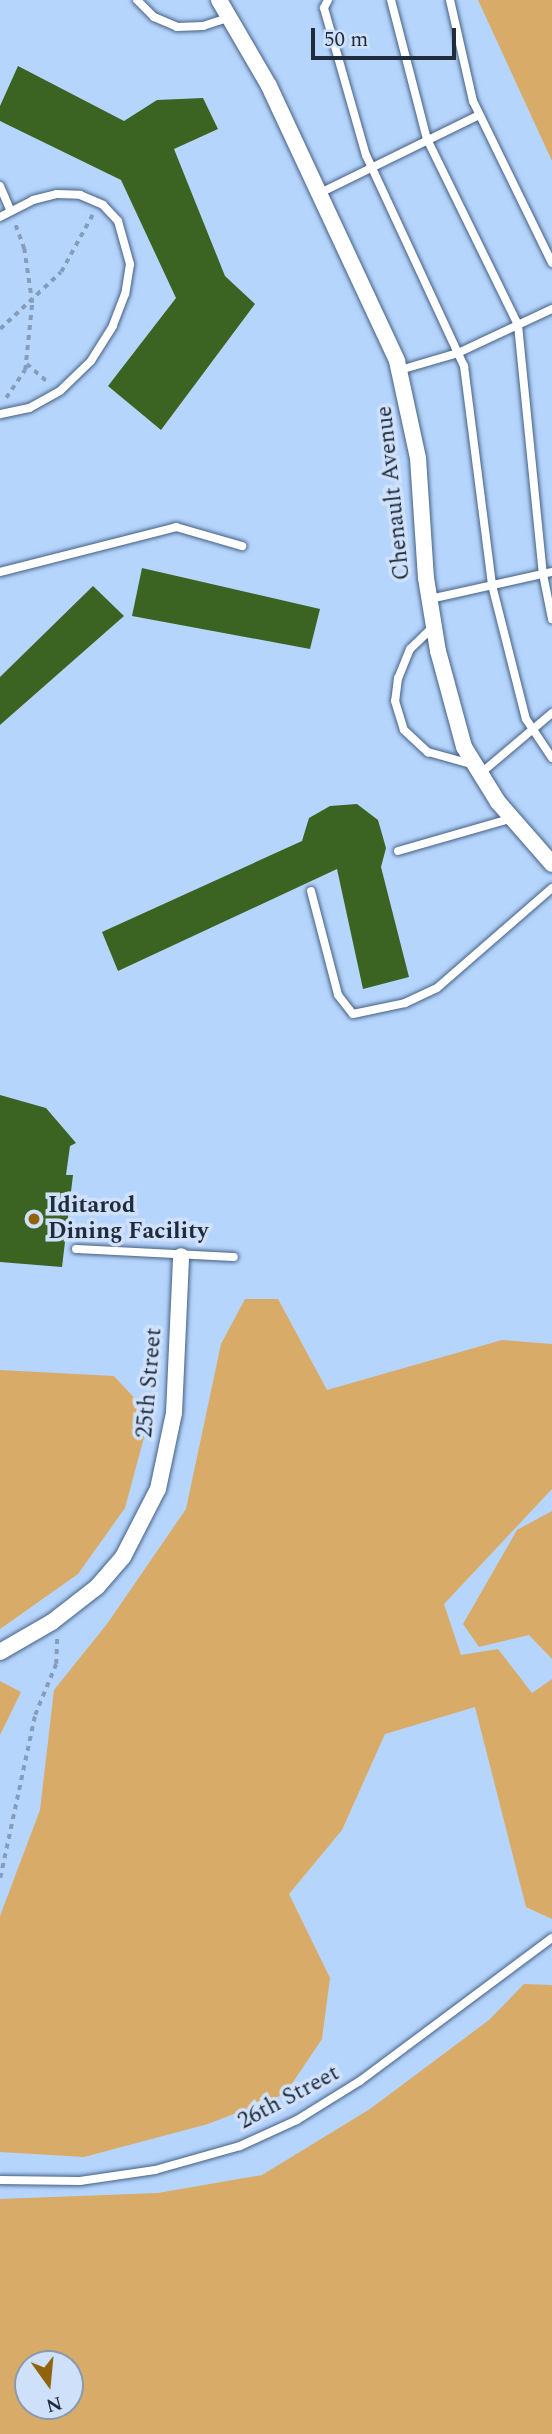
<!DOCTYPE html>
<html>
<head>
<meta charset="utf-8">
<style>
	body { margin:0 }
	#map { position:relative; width:552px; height:2434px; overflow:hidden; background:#b6d5fd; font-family:Spectral,serif }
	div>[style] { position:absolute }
	.green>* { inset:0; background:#d8ab69 }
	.building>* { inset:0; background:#3b6322 }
	.path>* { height:3.5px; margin-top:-1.75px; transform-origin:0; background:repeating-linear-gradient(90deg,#859dbd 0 5px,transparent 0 10px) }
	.roads { filter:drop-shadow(0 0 2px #456083) drop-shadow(0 0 2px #456083) }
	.lane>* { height:8px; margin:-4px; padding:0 4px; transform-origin:4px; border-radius:4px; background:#fff }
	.street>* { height:16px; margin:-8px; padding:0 8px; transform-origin:8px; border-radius:8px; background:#fff }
	.dots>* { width:19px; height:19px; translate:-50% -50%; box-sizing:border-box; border:4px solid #cfe1fa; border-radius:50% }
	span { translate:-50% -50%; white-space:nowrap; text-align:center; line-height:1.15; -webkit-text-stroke:7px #cfe1fa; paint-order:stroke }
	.street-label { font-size:23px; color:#202c3b }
	.poi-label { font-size:23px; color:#202c3b; font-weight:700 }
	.left { translate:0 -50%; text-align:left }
	.north { position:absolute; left:14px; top:2350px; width:70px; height:70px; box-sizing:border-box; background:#cfe1fa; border:2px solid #8999ae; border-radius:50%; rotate:165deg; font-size:19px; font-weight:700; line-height:28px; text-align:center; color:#202c3b }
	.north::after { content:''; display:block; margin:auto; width:24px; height:32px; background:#91630f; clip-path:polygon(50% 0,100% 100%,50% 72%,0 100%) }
	.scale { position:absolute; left:311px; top:28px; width:145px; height:32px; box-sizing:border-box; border:4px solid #202c3b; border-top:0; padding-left:9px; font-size:21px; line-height:24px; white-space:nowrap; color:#202c3b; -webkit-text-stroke:5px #cfe1fa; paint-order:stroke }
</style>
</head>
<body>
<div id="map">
	<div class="green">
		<i style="clip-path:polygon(478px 0,552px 0,552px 161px)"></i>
		<i style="clip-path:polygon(245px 1299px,278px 1299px,327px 1390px,502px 1340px,552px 1344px,552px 1489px,444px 1604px,461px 1655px,498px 1649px,532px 1693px,552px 1679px,552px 1919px,526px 1907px,475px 1707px,385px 1734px,342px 1830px,289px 1894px,330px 1978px,322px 2039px,285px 2094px,208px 2124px,84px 2157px,0 2152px,0 1916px,40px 1810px,54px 1690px,107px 1624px,186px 1509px,221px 1344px)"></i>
		<i style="clip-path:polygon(0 1370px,114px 1376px,150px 1415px,125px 1508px,78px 1574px,0 1629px)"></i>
		<i style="clip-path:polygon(552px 1511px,552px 1659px,529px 1635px,479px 1647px,463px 1624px,517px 1530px)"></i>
		<i style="clip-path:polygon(0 1681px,21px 1692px,0 1735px)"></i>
		<i style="clip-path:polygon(evenodd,524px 1984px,552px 1985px,552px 2434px,0 2434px,0 2199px,158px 2193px,262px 2175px,370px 2109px,489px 2020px,524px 1984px,28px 2364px,70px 2364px,70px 2406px,28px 2406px,28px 2364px)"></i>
	</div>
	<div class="building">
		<i style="clip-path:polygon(18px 66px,124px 121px,157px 100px,203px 98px,218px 129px,174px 149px,225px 276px,255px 304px,161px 430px,108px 386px,176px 298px,121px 180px,0 121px,0 106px)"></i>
		<i style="clip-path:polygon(142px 568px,320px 609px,310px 649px,132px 616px)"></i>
		<i style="clip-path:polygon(93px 586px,124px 616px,0 725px,0 677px)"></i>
		<i style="clip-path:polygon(357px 804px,378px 820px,386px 848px,381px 867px,409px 977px,363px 989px,337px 869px,118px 971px,102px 932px,302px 841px,309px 818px,330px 806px)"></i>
		<i style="clip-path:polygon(0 1095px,46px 1108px,76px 1143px,70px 1146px,66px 1175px,73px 1175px,62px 1267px,0 1262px)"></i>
	</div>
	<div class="path">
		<i style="left:0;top:329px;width:83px;rotate:-43.1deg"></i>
		<i style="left:61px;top:272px;width:66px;rotate:-61.1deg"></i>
		<i style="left:27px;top:364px;width:29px;rotate:41deg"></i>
		<i style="left:6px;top:398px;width:34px;rotate:-56deg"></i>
		<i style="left:25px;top:370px;width:67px;rotate:-84deg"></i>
		<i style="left:32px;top:303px;width:55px;rotate:-98.4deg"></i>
		<i style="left:24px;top:249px;width:29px;rotate:-110deg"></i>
		<i style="left:0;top:1878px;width:167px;rotate:-77.9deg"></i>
		<i style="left:35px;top:1715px;width:55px;rotate:-67.6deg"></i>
		<i style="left:56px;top:1664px;width:26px;rotate:-88deg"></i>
	</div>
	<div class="roads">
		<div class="lane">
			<i style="left:137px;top:0;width:24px;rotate:45deg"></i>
			<i style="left:154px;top:17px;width:25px;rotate:23deg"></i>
			<i style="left:177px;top:27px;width:26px;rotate:-2deg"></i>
			<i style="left:203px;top:26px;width:29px;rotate:-18deg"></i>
			<i style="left:328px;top:0;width:9px;rotate:117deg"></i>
			<i style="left:324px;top:8px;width:153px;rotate:74.1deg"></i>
			<i style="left:366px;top:155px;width:233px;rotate:65.1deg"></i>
			<i style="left:464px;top:366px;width:221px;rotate:82.7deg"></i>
			<i style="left:492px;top:585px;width:138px;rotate:75.8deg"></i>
			<i style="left:526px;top:719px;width:47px;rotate:56.3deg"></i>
			<i style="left:391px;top:0;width:144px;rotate:75.5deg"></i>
			<i style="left:427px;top:139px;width:207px;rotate:63.9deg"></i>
			<i style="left:518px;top:325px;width:250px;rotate:84.3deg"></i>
			<i style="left:543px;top:574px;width:46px;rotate:78.7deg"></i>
			<i style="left:450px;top:0;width:104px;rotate:77.2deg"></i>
			<i style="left:473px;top:101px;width:180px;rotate:64deg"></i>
			<i style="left:0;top:186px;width:26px;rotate:67deg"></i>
			<i style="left:320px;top:193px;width:177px;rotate:-26.1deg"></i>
			<i style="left:0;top:217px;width:37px;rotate:-27deg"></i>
			<i style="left:33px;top:200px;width:25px;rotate:-14deg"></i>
			<i style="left:57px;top:194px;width:23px;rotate:2deg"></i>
			<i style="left:80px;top:195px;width:25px;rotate:23deg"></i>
			<i style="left:103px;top:205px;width:22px;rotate:47deg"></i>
			<i style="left:118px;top:221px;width:45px;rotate:74.4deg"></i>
			<i style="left:130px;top:264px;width:30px;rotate:99deg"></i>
			<i style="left:125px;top:294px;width:34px;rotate:111deg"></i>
			<i style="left:113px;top:326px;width:41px;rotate:122.2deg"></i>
			<i style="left:91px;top:361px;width:43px;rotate:135.9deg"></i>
			<i style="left:60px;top:391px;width:35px;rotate:151deg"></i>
			<i style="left:29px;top:408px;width:30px;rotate:168deg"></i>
			<i style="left:400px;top:370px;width:60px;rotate:-16.3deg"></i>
			<i style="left:458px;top:353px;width:104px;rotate:-25.1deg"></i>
			<i style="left:0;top:572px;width:182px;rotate:-14.3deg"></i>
			<i style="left:176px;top:527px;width:69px;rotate:16.1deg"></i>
			<i style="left:430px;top:599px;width:125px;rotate:-12.5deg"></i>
			<i style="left:434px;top:626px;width:33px;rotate:136deg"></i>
			<i style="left:410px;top:649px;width:31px;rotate:112deg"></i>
			<i style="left:398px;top:678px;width:23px;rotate:97deg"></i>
			<i style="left:395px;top:701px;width:30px;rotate:73deg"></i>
			<i style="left:404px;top:730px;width:33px;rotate:43deg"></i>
			<i style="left:428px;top:752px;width:49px;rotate:15.5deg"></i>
			<i style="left:481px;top:773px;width:93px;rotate:-40.2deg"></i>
			<i style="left:398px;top:851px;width:120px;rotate:-16deg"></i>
			<i style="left:311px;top:891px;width:107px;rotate:75.4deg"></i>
			<i style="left:338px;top:995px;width:24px;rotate:52deg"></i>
			<i style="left:353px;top:1014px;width:53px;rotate:-11.9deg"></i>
			<i style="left:405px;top:1003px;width:35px;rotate:-25deg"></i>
			<i style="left:437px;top:988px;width:152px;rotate:-41deg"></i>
			<i style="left:76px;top:1249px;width:158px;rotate:2.9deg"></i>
			<i style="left:0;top:2180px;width:80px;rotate:0.7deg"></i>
			<i style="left:80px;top:2181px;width:76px;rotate:-8.3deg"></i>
			<i style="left:155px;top:2170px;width:88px;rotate:-15.8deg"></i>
			<i style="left:240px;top:2146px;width:63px;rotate:-24.5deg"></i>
			<i style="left:297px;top:2120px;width:74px;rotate:-31.8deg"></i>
			<i style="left:360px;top:2081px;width:239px;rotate:-36.7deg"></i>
		</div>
		<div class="street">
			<i style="left:219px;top:0;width:99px;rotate:59.8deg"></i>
			<i style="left:269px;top:86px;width:303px;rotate:65deg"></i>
			<i style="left:397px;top:361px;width:99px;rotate:77.8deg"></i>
			<i style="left:418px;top:458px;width:120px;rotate:86.2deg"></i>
			<i style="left:426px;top:578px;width:74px;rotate:80.7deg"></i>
			<i style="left:438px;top:651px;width:99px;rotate:74.8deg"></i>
			<i style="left:464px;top:747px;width:65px;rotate:58.3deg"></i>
			<i style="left:498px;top:802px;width:82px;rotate:48.9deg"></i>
			<i style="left:0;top:1652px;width:60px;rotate:-30deg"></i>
			<i style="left:52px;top:1622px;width:57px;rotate:-37.9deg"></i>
			<i style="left:97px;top:1587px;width:40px;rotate:-49deg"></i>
			<i style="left:123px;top:1557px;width:76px;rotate:-62.8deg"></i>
			<i style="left:158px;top:1489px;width:78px;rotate:-78.1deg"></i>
			<i style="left:174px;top:1413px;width:157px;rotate:-87.4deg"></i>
		</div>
	</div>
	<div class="dots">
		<i style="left:34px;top:1219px;background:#91630f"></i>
	</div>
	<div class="street-label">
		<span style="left:394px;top:493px;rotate:-96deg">Chenault Avenue</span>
		<span style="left:150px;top:1383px;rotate:-85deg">25th Street</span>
		<span style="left:289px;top:2098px;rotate:-28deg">26th Street</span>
	</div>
	<div class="poi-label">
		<span class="left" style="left:48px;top:1219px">Iditarod<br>Dining Facility</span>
	</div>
	<div class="north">N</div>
	<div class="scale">50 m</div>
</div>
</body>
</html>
